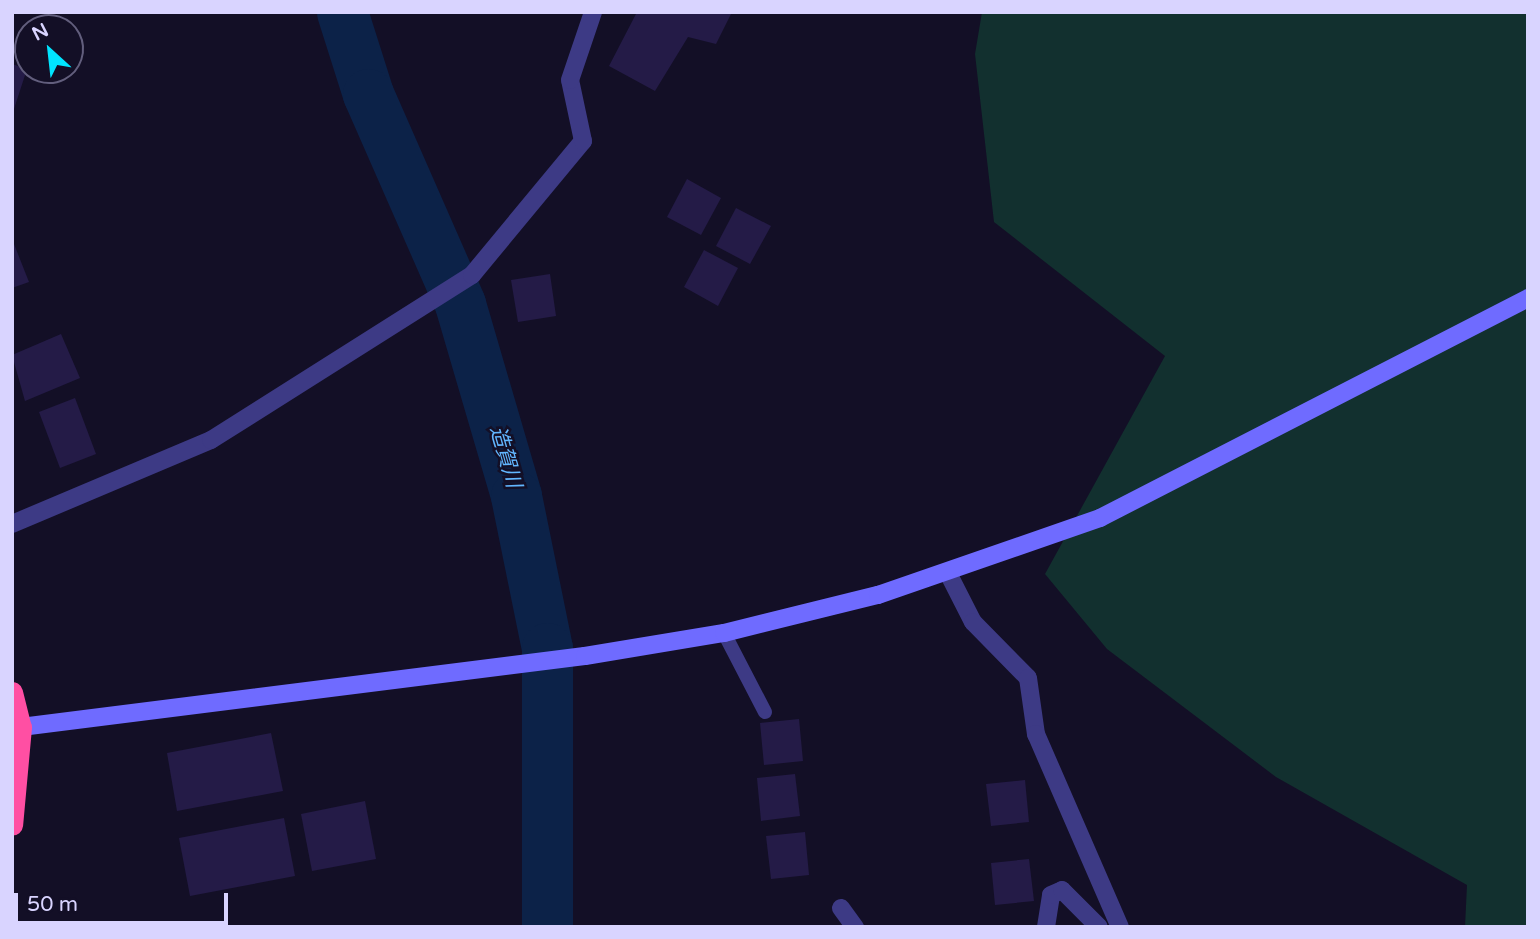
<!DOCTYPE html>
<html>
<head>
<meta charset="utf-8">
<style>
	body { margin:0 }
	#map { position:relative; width:1540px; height:939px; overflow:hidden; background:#130f26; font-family:"Varela Round","Noto Sans JP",sans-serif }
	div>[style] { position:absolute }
	.green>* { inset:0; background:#12302f }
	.river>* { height:51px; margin:-25.5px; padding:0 25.5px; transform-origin:25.5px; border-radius:25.5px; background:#0c2248 }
	.building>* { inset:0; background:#241b47 }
	.lane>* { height:14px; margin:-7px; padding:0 7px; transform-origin:7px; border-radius:7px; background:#3d3a85 }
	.street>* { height:18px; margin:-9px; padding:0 9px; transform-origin:9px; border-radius:9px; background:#3d3a85 }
	.secondary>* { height:18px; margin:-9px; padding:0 9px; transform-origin:9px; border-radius:9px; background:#6f6bff }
	.highway>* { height:21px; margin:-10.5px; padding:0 10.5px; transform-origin:10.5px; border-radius:10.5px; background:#ff4fa3 }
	span { translate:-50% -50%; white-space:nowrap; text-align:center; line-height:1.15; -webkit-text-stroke:5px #130f26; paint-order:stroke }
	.water-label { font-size:21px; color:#62b6ff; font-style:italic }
	.frame { position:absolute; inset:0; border:14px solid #d9d4ff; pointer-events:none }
	.north { position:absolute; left:14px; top:14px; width:70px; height:70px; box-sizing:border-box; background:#130f26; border:2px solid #625e7d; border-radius:50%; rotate:333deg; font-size:19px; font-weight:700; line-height:28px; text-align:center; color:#d9d4ff }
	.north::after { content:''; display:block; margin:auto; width:24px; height:32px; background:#00e5ff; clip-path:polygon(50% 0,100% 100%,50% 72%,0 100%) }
	.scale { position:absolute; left:14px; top:893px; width:214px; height:32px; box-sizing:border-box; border:4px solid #d9d4ff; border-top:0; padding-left:9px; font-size:21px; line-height:24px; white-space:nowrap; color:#d9d4ff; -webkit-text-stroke:5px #130f26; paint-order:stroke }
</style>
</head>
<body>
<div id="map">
	<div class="green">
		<i style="clip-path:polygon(982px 12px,1528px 12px,1528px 927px,1465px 927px,1467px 885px,1276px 777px,1107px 649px,1045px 574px,1165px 356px,994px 222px,975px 54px)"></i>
	</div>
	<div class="river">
		<i style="left:342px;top:12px;width:86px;rotate:72.4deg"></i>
		<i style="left:368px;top:94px;width:229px;rotate:66.3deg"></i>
		<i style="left:460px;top:304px;width:200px;rotate:73.7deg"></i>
		<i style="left:516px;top:496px;width:155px;rotate:78.5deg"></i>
		<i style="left:547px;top:648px;width:279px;rotate:90deg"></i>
	</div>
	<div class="building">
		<i style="clip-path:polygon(637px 12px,732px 12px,716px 44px,688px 37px,655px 91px,609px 66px)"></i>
		<i style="clip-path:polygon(12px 64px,27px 69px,13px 112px,12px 111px)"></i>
		<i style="clip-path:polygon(687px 179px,721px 198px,701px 235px,667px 217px)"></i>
		<i style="clip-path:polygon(736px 208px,771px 226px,750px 264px,716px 246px)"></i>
		<i style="clip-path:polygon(12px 239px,29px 282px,12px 288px)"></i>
		<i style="clip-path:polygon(704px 250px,738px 268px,718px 306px,684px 287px)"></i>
		<i style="clip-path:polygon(550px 274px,556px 316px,518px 322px,511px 280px)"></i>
		<i style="clip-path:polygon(61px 334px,80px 378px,25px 401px,12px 355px)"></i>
		<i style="clip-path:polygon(75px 398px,96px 454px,60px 468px,39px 412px)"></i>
		<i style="clip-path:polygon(799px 719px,803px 761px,764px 765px,760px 723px)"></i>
		<i style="clip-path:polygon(271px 733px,283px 791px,177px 811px,167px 753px)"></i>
		<i style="clip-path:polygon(795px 774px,800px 816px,761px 821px,757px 778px)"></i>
		<i style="clip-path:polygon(1025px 780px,1029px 822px,991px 826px,986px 784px)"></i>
		<i style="clip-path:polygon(365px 801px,376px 859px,312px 871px,301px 814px)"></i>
		<i style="clip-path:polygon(284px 818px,295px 876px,190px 896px,179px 838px)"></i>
		<i style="clip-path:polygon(805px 832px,809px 875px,771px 879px,766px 836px)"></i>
		<i style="clip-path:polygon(1029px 859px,1034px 901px,995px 905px,991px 863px)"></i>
	</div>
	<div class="lane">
		<i style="left:724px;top:633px;width:89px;rotate:62.6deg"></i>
	</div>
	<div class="street">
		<i style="left:12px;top:524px;width:216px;rotate:-22.9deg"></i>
		<i style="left:211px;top:440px;width:309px;rotate:-32.3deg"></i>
		<i style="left:472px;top:275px;width:174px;rotate:-50.4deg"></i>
		<i style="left:583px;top:141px;width:62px;rotate:-102deg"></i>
		<i style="left:570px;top:80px;width:72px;rotate:-71.3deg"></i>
		<i style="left:948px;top:573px;width:55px;rotate:63deg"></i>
		<i style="left:973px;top:622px;width:78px;rotate:45.5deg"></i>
		<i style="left:1028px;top:678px;width:57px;rotate:81.9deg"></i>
		<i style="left:1036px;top:734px;width:210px;rotate:66.5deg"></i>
		<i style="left:841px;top:908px;width:24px;rotate:54deg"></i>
		<i style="left:1046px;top:927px;width:32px;rotate:-81deg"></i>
		<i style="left:1051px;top:895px;width:12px;rotate:-24deg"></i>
		<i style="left:1062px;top:890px;width:52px;rotate:45deg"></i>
	</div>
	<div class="secondary">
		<i style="left:21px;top:727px;width:568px;rotate:-7.18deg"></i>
		<i style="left:585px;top:656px;width:141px;rotate:-9.4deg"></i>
		<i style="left:724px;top:633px;width:159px;rotate:-13.9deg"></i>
		<i style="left:878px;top:595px;width:235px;rotate:-19.1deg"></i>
		<i style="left:1100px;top:518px;width:481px;rotate:-27.2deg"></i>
	</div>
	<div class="highway">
		<i style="left:12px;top:692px;width:36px;rotate:76deg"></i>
		<i style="left:21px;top:727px;width:98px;rotate:95.2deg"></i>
	</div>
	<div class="water-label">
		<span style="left:505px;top:457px;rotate:74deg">造賀川</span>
	</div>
	<div class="frame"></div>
	<div class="north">N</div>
	<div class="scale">50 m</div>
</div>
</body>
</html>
